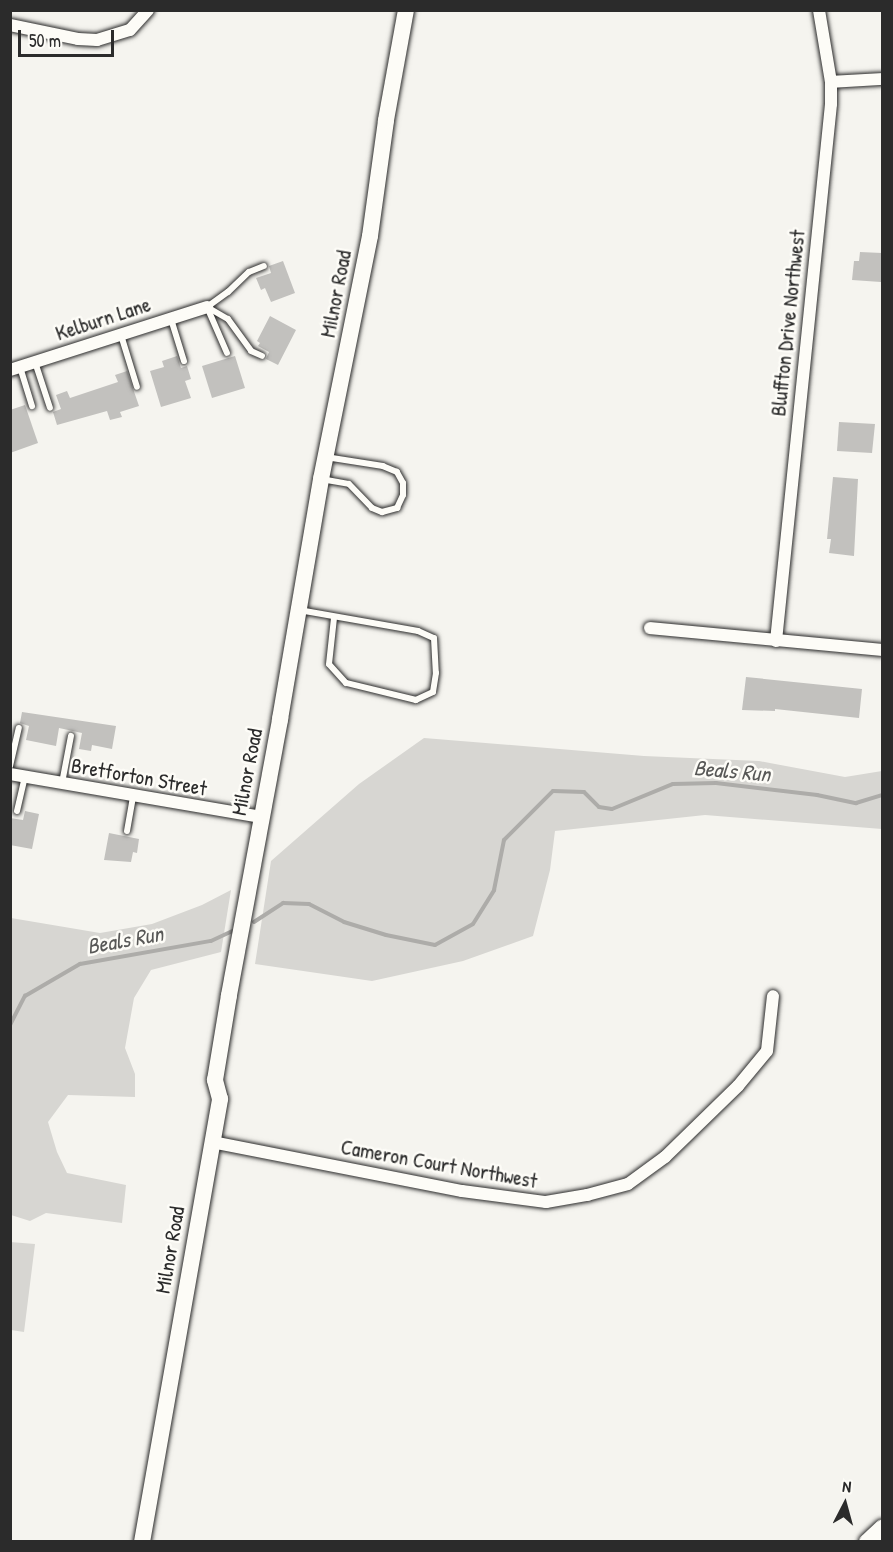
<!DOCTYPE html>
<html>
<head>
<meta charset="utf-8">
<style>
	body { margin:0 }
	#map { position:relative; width:893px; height:1552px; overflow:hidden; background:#f5f4ef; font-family:"Patrick Hand",sans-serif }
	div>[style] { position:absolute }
	.green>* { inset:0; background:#d7d6d2 }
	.stream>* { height:4px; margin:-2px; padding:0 2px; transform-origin:2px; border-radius:2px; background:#adaca9 }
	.building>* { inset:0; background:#c2c1be }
	.roads { filter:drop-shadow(0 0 2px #2b2b2b) drop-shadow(0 0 2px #2b2b2b) }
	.lane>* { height:6px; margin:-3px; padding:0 3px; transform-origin:3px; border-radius:3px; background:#fdfcf7 }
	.street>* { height:12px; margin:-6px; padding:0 6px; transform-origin:6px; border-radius:6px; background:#fdfcf7 }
	.secondary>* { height:16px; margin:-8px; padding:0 8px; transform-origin:8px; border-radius:8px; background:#fdfcf7 }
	span { translate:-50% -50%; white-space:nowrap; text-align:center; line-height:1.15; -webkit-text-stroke:5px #fdfcf7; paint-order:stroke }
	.street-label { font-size:21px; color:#2b2b2b }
	.water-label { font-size:22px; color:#585857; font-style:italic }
	.frame { position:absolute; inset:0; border:12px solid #2b2b2b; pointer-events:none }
	.north { position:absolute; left:815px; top:1474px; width:60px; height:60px; -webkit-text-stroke:4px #fdfcf7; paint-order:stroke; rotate:6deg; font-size:16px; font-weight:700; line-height:24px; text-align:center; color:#2b2b2b }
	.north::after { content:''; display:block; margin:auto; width:21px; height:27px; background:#2b2b2b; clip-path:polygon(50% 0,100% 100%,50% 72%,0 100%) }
	.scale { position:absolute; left:18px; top:30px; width:96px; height:27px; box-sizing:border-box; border:3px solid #2b2b2b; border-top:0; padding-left:8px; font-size:18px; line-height:21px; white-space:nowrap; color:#2b2b2b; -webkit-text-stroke:4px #fdfcf7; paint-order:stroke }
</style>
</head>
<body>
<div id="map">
	<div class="green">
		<i style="clip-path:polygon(424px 738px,644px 756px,759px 761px,845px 777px,882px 771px,882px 829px,705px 815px,555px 831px,550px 870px,533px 936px,463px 961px,372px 981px,255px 964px,271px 861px,359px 784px)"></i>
		<i style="clip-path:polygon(231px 890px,221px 952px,151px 970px,134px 998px,125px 1048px,135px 1074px,135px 1097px,68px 1095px,48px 1122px,57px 1152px,67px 1173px,126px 1185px,122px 1223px,46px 1213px,30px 1221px,11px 1215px,11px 918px,100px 933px,152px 924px,202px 905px)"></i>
		<i style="clip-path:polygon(10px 1242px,35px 1244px,24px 1332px,11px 1330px)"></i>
	</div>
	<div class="stream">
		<i style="left:254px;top:922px;width:35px;rotate:-33deg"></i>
		<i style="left:283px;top:903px;width:26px;rotate:2deg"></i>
		<i style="left:309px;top:904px;width:39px;rotate:27deg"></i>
		<i style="left:344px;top:922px;width:44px;rotate:17.2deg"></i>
		<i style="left:386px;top:935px;width:50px;rotate:11.5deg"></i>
		<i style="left:435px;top:945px;width:43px;rotate:-28.9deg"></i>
		<i style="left:473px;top:924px;width:40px;rotate:-58deg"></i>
		<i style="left:494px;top:890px;width:51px;rotate:-78.7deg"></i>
		<i style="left:504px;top:840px;width:69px;rotate:-45deg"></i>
		<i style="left:553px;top:791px;width:31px;rotate:2deg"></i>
		<i style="left:584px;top:792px;width:21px;rotate:45deg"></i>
		<i style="left:599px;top:807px;width:13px;rotate:9deg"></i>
		<i style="left:612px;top:809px;width:66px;rotate:-22.3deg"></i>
		<i style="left:673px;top:784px;width:43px;rotate:-1.3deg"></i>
		<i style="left:716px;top:783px;width:102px;rotate:6.8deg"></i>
		<i style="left:817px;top:795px;width:40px;rotate:12deg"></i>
		<i style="left:856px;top:803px;width:27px;rotate:-17deg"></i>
		<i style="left:10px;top:1025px;width:33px;rotate:-63deg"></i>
		<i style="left:25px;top:996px;width:64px;rotate:-30.2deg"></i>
		<i style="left:80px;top:964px;width:133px;rotate:-10deg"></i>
		<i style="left:211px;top:941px;width:23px;rotate:-25deg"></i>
	</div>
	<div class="building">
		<i style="clip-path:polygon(860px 252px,882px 253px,881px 282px,852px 280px,854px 261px,859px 261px)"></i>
		<i style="clip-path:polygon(283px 261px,295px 293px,271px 302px,265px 288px,261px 290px,256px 278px,271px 273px,269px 266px)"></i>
		<i style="clip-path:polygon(270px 316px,296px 330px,278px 365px,266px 359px,269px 352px,258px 346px,260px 343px,257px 341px)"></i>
		<i style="clip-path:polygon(177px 356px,181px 368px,187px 366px,191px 379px,185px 381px,191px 398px,161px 407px,150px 371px,164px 367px,162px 361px)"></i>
		<i style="clip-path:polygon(235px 356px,245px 388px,212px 398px,202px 366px)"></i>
		<i style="clip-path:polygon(127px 371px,139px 406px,120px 412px,122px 417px,110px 420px,107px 411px,57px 425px,53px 412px,61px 409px,56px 395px,67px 391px,70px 398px,118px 382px,115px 375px)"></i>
		<i style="clip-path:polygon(25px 405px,38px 443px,10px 453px,10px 410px)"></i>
		<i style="clip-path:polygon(839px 422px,875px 424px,872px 453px,837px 451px)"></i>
		<i style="clip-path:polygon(833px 477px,858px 479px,854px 556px,829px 553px,831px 539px,827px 539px)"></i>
		<i style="clip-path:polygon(746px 677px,862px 689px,859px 718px,775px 709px,775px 711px,742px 710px)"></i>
		<i style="clip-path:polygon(22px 712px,116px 726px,112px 749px,92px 745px,91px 751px,79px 749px,82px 733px,59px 728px,56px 746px,26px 740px,29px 726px,20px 723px)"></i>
		<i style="clip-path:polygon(25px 811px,39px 814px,32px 849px,10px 845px,10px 818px,23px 820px)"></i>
		<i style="clip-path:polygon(109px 833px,139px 839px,137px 853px,133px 852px,131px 862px,104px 860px)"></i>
	</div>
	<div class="roads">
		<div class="lane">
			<i style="left:207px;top:307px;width:24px;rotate:30deg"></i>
			<i style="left:228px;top:319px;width:39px;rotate:54deg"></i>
			<i style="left:251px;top:351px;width:12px;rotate:24deg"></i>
			<i style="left:207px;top:307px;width:26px;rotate:-36deg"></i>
			<i style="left:228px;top:292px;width:29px;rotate:-44deg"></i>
			<i style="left:249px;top:272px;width:16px;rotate:-22deg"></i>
			<i style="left:207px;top:307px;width:50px;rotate:66.5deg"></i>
			<i style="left:171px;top:319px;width:44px;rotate:72.8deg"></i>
			<i style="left:121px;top:335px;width:54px;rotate:72.9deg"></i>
			<i style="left:35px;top:362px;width:48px;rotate:71.9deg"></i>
			<i style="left:20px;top:367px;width:41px;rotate:72.9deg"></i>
			<i style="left:321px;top:479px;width:28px;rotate:10deg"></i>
			<i style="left:349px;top:484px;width:33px;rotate:46deg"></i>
			<i style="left:372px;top:508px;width:11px;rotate:22deg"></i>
			<i style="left:382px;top:512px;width:16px;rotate:-15deg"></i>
			<i style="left:397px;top:508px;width:14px;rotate:-65deg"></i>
			<i style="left:403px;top:495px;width:12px;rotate:-90deg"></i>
			<i style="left:403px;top:483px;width:13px;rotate:-119deg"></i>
			<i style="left:397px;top:472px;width:15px;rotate:-157deg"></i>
			<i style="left:383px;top:466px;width:58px;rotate:-171deg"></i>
			<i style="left:299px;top:610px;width:121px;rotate:10deg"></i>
			<i style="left:418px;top:631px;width:17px;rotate:24deg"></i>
			<i style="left:434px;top:638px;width:35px;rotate:87deg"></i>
			<i style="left:436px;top:673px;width:19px;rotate:99deg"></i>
			<i style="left:433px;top:692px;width:19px;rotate:155deg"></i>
			<i style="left:416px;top:700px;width:72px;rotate:-166.3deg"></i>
			<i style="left:346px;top:683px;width:25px;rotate:-132deg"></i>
			<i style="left:329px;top:664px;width:46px;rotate:-83.8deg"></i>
			<i style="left:10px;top:766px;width:39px;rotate:-77deg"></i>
			<i style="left:62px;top:783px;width:48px;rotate:-79.2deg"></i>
			<i style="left:17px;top:811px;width:35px;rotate:-77deg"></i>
			<i style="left:127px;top:831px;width:36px;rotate:-80deg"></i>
		</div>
		<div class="street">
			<i style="left:10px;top:25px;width:69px;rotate:11.6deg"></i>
			<i style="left:78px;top:39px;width:19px;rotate:3deg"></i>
			<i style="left:97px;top:40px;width:34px;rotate:-17deg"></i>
			<i style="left:130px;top:30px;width:27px;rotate:-48deg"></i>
			<i style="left:831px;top:82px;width:51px;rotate:-3.4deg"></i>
			<i style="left:10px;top:370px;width:207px;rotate:-17.7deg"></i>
			<i style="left:650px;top:628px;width:233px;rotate:5.4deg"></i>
			<i style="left:776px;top:641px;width:540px;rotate:-84.15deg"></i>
			<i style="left:831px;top:104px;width:22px;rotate:-90deg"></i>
			<i style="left:831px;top:82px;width:73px;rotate:-99.5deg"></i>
			<i style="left:10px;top:774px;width:255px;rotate:9.7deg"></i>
			<i style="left:212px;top:1142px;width:255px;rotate:11.1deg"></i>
			<i style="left:462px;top:1191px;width:85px;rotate:7.5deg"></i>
			<i style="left:546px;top:1202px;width:42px;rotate:-9.7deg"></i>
			<i style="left:587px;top:1195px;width:42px;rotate:-15deg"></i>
			<i style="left:628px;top:1184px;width:46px;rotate:-36.1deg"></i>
			<i style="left:665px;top:1157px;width:102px;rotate:-44.2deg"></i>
			<i style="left:738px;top:1086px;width:45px;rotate:-50.4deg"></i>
			<i style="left:767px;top:1051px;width:55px;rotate:-83.8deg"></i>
		</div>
		<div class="secondary">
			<i style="left:142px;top:1542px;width:450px;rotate:-80deg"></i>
			<i style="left:220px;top:1099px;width:20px;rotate:-105deg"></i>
			<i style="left:215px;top:1080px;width:86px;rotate:-80.6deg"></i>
			<i style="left:229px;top:995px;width:281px;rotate:-79.5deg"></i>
			<i style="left:280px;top:719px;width:243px;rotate:-80.3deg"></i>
			<i style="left:321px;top:479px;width:248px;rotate:-78.6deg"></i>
			<i style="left:370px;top:236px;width:117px;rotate:-82.1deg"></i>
			<i style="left:386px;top:120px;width:112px;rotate:-79.7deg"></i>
			<i style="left:867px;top:1542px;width:21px;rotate:-43deg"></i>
		</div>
	</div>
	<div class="street-label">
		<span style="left:336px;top:294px;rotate:-79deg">Milnor Road</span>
		<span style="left:103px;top:319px;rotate:-18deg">Kelburn Lane</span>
		<span style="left:788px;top:323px;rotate:-84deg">Bluffton Drive Northwest</span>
		<span style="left:247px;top:772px;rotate:-79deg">Milnor Road</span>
		<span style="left:139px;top:777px;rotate:10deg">Bretforton Street</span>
		<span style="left:439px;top:1164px;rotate:10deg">Cameron Court Northwest</span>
		<span style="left:170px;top:1250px;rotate:-80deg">Milnor Road</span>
	</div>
	<div class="water-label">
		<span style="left:732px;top:771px;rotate:5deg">Beals Run</span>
		<span style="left:125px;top:940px;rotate:-10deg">Beals Run</span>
	</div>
	<div class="frame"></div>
	<div class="north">N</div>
	<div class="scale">50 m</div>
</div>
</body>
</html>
